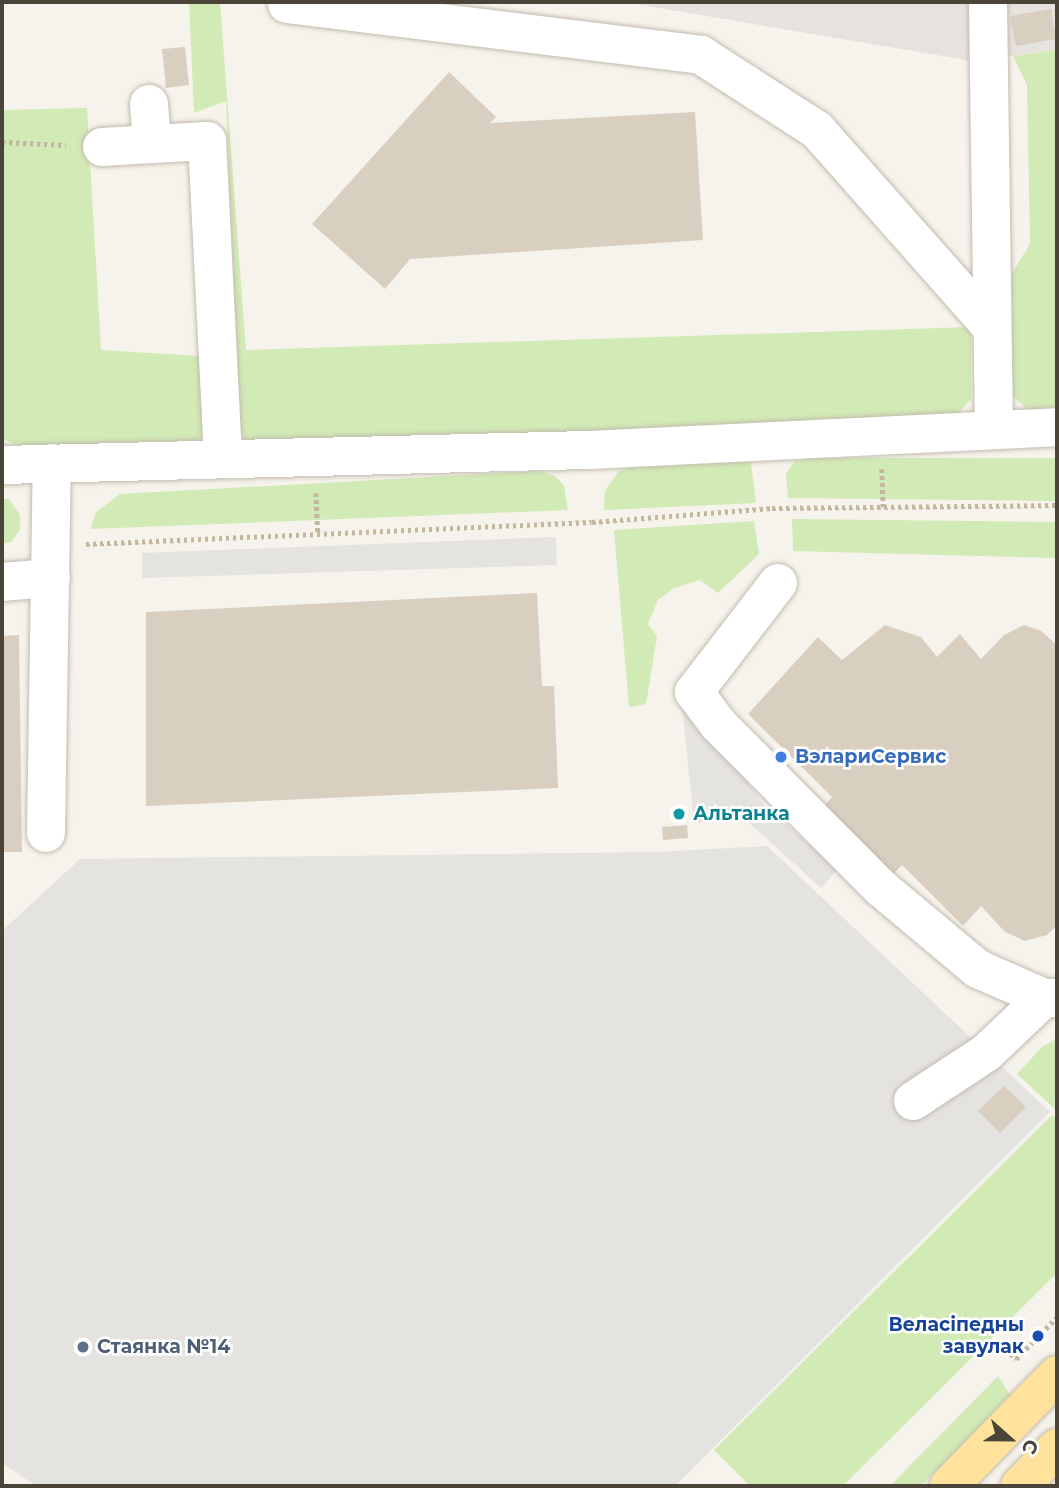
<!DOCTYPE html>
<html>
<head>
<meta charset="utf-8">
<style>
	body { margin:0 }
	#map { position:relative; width:1059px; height:1488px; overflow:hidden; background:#f6f3ec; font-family:Montserrat,sans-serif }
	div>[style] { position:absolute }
	.industrial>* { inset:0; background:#e6e2dd }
	.green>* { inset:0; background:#d2eab5 }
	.parking>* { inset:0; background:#e5e3e0 }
	.building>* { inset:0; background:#d8cfc1 }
	.path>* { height:4.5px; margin-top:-2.25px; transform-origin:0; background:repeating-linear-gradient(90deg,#c4b79f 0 3.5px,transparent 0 7px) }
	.roads { filter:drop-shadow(0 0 2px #c2bbae) drop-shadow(0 0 2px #c2bbae) }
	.minor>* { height:38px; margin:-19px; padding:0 19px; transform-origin:19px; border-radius:19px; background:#fff }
	.major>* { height:38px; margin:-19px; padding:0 19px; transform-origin:19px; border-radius:19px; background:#ffe39c }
	.dots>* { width:19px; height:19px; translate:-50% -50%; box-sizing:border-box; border:4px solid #fff; border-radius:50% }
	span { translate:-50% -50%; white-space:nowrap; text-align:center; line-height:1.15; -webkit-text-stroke:5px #fff; paint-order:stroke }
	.shop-label { font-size:19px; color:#366cbe; font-weight:700 }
	.left { translate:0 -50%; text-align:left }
	.culture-label { font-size:19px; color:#0d838f; font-weight:700 }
	.transit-label { font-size:19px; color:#164399; font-weight:700 }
	.right { translate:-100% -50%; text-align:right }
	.service-label { font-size:19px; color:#4e5e75; font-weight:700 }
	.frame { position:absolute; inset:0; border:4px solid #4b4439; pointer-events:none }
	.north { position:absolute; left:975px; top:1404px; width:70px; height:70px; -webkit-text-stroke:5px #fff; paint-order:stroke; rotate:111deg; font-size:19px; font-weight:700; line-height:28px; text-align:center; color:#4b4439 }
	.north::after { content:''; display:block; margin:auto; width:24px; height:32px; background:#4b4439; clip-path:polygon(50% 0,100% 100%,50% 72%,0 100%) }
</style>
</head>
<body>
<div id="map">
	<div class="industrial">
		<i style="clip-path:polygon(623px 2px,1057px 2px,1057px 50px,972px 61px)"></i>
	</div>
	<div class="green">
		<i style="clip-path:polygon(189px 2px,220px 2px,246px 350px,971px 327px,971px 399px,957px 414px,261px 446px,245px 443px,240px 428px,226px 101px,194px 113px)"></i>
		<i style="clip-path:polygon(1057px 50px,1057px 411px,1030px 412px,1013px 396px,1011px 275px,1030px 244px,1027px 85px,1013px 56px)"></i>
		<i style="clip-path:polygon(87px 108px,101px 350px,199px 356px,205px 417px,201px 438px,179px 451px,48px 457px,2px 439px,2px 110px)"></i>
		<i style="clip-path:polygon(808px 458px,1057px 458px,1057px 501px,788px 498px,786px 474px,794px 462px)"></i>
		<i style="clip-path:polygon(737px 461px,751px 463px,756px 503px,604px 510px,605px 491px,618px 472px,630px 466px)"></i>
		<i style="clip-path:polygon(539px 471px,555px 476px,564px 486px,568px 510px,90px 529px,96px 512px,120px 494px)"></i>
		<i style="clip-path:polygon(2px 499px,9px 499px,20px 515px,20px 530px,11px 542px,2px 544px)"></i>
		<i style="clip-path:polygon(792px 519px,1057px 522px,1057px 558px,793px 551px)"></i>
		<i style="clip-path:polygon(754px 521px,759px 554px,718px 593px,700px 580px,674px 588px,658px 600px,648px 624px,657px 636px,646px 704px,629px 707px,614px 530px)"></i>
		<i style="clip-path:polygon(1057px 1039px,1057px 1111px,1017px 1074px,1043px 1046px)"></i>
		<i style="clip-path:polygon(1052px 1115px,1057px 1120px,1057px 1273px,843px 1486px,750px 1486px,714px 1450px)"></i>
		<i style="clip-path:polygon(998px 1376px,1010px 1395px,921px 1486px,890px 1486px)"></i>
	</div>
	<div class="parking">
		<i style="clip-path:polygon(556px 537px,557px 565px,142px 578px,142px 553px)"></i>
		<i style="clip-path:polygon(680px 684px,762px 803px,837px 870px,821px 888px,747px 821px,694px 823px)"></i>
		<i style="clip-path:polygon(767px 846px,1050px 1112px,675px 1486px,36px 1486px,2px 1463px,2px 931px,80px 859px,656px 852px)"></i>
	</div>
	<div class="building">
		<i style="clip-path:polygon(1051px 9px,1056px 39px,1016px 46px,1010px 16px)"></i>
		<i style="clip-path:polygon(185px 47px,189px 85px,166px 88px,162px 49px)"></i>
		<i style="clip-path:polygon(449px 72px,496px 117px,490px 123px,695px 112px,703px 240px,410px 259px,385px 289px,312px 224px)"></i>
		<i style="clip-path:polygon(537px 593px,542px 686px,554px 686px,558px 788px,146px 806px,146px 612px)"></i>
		<i style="clip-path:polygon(885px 625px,921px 637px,937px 657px,960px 634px,981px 659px,1004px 635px,1024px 625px,1041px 631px,1057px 645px,1057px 926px,1047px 935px,1025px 941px,1005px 932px,981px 906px,963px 926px,902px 865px,888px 880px,818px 812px,832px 797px,748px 714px,818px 637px,842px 660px)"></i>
		<i style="clip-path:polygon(19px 635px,22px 852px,2px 852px,2px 636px)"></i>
		<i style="clip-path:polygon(687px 825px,688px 838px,663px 840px,662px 827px)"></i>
		<i style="clip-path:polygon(1004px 1086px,1026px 1107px,1000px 1133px,978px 1111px)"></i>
	</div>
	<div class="path">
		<i style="left:2px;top:142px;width:64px;rotate:2.7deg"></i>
		<i style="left:882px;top:469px;width:38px;rotate:88deg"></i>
		<i style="left:316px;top:493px;width:41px;rotate:87.2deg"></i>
		<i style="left:86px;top:544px;width:506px;rotate:-2.49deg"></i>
		<i style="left:592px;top:522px;width:181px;rotate:-4.4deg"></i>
		<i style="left:772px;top:508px;width:285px;rotate:-0.6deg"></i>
		<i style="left:1000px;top:1344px;width:22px;rotate:43deg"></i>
		<i style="left:1016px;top:1359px;width:59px;rotate:-45.7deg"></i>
	</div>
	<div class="roads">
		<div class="minor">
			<i style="left:988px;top:2px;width:426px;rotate:89.2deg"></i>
			<i style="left:287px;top:4px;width:417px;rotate:7deg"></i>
			<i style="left:701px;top:55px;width:138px;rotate:32.9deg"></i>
			<i style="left:817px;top:130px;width:264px;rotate:48.5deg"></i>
			<i style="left:149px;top:104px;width:40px;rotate:85.7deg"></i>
			<i style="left:152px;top:144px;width:55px;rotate:-3.1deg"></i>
			<i style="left:207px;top:141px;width:316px;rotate:87.1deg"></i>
			<i style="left:102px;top:147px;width:50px;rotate:-3.4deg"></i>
			<i style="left:2px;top:465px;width:586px;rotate:-1.47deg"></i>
			<i style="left:588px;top:450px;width:470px;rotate:-2.8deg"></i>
			<i style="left:2px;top:582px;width:49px;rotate:-4.7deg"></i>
			<i style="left:778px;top:583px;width:138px;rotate:127.6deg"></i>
			<i style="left:694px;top:692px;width:40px;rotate:53deg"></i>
			<i style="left:718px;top:724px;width:231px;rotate:45.2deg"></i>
			<i style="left:881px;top:888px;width:126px;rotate:39.9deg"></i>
			<i style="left:978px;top:969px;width:72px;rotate:23.7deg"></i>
			<i style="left:1044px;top:998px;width:13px"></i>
			<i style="left:46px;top:833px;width:370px;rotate:-89.1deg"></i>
			<i style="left:913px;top:1101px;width:87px;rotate:-33.3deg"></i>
			<i style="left:986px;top:1053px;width:80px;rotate:-43.5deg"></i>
		</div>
		<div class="major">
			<i style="left:949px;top:1486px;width:155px;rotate:-45.8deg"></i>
			<i style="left:1020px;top:1486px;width:53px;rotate:-45.8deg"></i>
		</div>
	</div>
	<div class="dots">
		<i style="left:781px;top:757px;background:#3f7fe0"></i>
		<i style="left:679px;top:814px;background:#0f9aa8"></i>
		<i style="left:1038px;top:1336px;background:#1a4fb4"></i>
		<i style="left:83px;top:1347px;background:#5c6f8a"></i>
	</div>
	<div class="shop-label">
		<span class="left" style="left:795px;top:757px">ВэлариСервис</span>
	</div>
	<div class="culture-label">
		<span class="left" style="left:693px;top:814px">Альтанка</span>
	</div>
	<div class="transit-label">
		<span class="right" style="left:1024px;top:1336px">Веласіпедны<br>завулак</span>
	</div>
	<div class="service-label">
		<span class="left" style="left:97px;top:1347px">Стаянка №14</span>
	</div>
	<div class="frame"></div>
	<div class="north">С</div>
</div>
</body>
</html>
